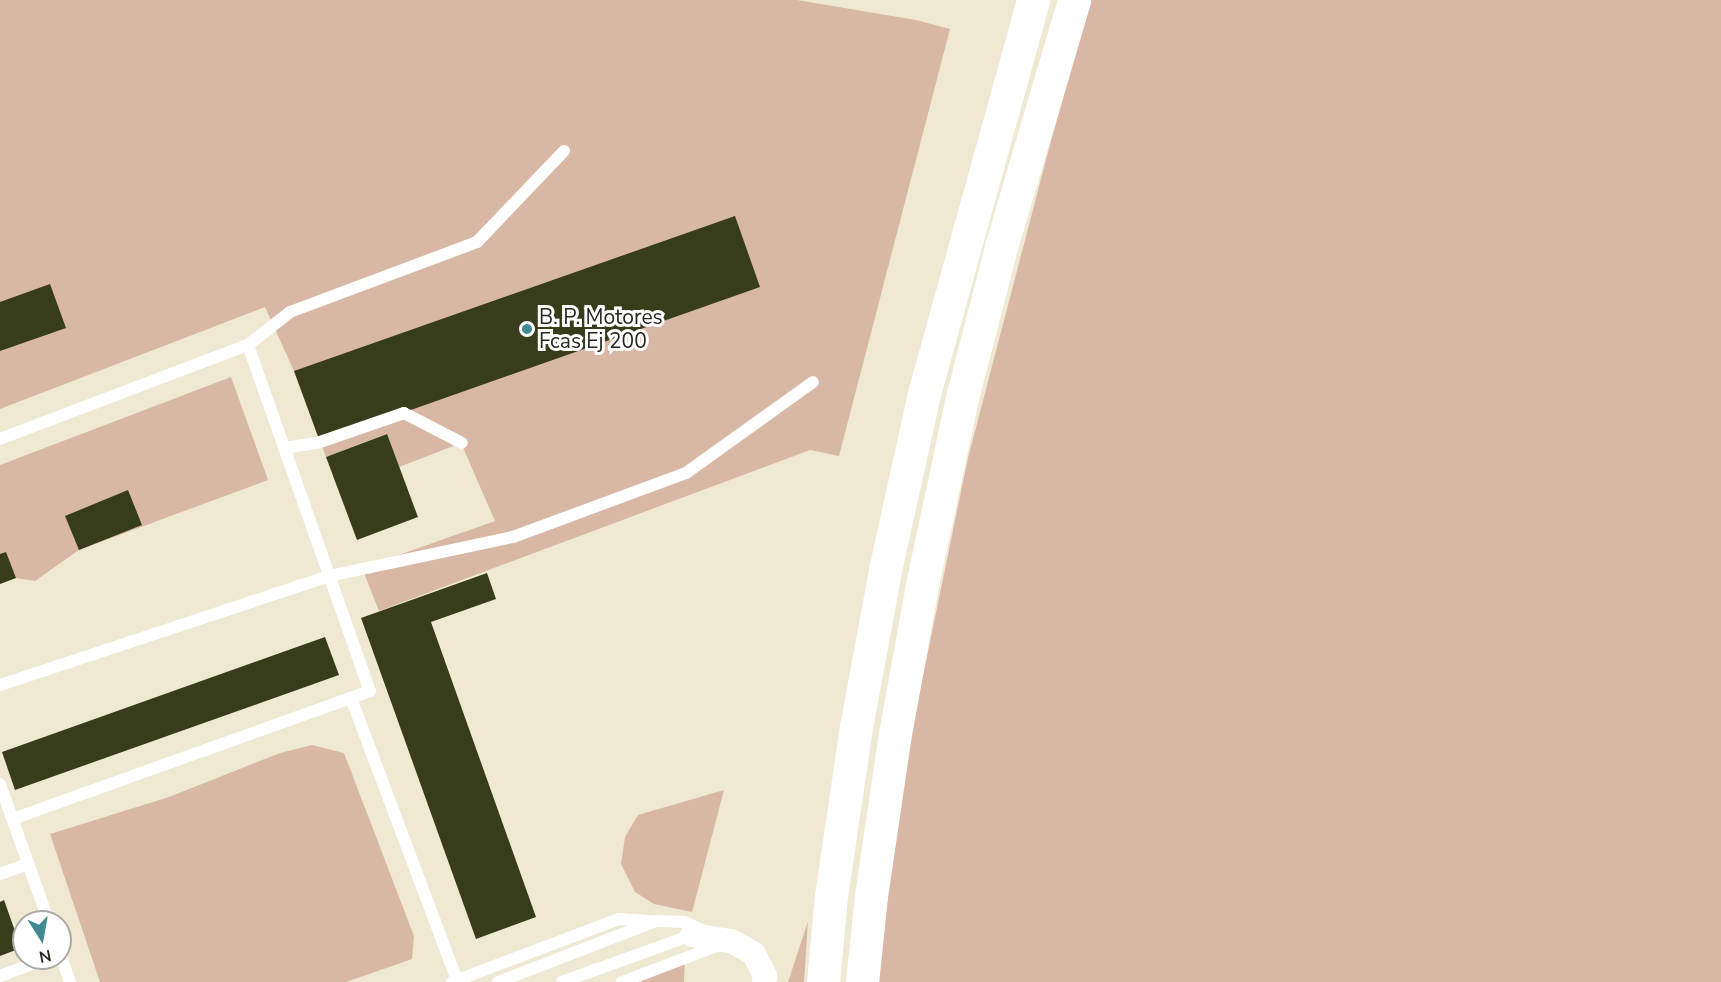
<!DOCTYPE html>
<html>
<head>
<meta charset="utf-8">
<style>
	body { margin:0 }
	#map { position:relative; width:1721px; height:982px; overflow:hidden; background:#efe9d3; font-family:"Nunito Sans",sans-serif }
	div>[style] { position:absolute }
	.green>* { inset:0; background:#d8b7a5 }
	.building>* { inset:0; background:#373c1b }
	.service>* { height:12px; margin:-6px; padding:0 6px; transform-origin:6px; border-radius:6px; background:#fff }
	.minor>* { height:24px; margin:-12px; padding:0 12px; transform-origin:12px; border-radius:12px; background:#fff }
	.secondary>* { height:33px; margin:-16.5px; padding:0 16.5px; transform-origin:16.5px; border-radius:16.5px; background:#fff }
	.dots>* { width:16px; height:16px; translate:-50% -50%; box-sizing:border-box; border:3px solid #fff; border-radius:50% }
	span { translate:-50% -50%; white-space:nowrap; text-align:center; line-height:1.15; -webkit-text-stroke:6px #fff; paint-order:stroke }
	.poi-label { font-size:21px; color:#29271f }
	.left { translate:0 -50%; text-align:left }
	.north { position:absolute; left:12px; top:910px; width:60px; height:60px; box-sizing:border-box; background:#fff; border:2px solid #a9a9a5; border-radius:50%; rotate:169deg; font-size:16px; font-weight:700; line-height:24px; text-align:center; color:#29271f }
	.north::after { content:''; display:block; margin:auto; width:21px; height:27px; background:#428a91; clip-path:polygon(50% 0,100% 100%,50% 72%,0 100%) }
</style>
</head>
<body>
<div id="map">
	<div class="green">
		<i style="clip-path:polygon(0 0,797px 0,916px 20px,950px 29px,839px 456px,810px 450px,379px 611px,362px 568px,495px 521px,461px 443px,399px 467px,386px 434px,326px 457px,294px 371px,265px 307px,0 409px)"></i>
		<i style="clip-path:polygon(1091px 0,1721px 0,1721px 982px,879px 982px,885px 911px,911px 734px,968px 458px,1051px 141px)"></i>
		<i style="clip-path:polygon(231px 377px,268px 480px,79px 550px,35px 581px,16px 578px,0 584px,0 465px)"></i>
		<i style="clip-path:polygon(312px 745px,344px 753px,414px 936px,412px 959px,346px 982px,100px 982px,50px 834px,169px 797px,280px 753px)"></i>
		<i style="clip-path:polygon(724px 790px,692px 912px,654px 904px,635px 892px,621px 864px,625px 837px,638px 815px)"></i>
		<i style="clip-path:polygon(808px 921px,804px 982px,788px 982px)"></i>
		<i style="clip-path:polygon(685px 957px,684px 982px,622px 982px)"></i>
	</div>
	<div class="building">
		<i style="clip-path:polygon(735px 216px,760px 287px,320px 442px,294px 371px)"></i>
		<i style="clip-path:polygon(50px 284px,66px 328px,0 351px,0 302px)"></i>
		<i style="clip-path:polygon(387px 434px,418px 517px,357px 540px,326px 457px)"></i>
		<i style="clip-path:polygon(128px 490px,142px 525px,79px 550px,65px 516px)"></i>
		<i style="clip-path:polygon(6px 552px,16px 578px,0 584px,0 554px)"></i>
		<i style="clip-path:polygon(487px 573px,496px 599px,431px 622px,536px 917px,476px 939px,361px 618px)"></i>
		<i style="clip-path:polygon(325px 637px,339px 675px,15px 790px,2px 752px)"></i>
		<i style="clip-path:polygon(4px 900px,21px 948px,0 956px,0 902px)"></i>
	</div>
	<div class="service">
		<i style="left:248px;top:345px;width:53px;rotate:-38.2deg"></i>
		<i style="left:290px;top:312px;width:200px;rotate:-20.5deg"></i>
		<i style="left:477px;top:242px;width:126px;rotate:-46.3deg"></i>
		<i style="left:0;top:439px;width:265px;rotate:-20.8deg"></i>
		<i style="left:248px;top:345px;width:367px;rotate:70.6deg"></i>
		<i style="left:370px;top:691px;width:380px;rotate:160.3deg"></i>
		<i style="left:284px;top:448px;width:36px;rotate:-9deg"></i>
		<i style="left:320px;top:442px;width:89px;rotate:-19deg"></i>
		<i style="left:404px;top:413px;width:65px;rotate:27.3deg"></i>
		<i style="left:0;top:685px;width:347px;rotate:-18.3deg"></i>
		<i style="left:329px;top:576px;width:188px;rotate:-12deg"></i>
		<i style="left:513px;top:537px;width:184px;rotate:-20.3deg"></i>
		<i style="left:686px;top:473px;width:156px;rotate:-35.6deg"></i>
		<i style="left:351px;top:698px;width:303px;rotate:69.4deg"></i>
		<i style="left:0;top:784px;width:146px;rotate:70.5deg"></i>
		<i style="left:0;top:874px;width:30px;rotate:-20deg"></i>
		<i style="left:60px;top:954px;width:30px;rotate:70deg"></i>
		<i style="left:0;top:976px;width:51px;rotate:-20.6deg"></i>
		<i style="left:452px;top:982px;width:178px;rotate:-20.7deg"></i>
		<i style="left:619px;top:919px;width:32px;rotate:4deg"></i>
		<i style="left:498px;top:982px;width:169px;rotate:-21.1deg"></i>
		<i style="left:656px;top:921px;width:28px;rotate:2deg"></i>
		<i style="left:684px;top:922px;width:20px;rotate:24deg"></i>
		<i style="left:562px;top:982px;width:138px;rotate:-19.9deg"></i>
		<i style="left:622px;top:982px;width:107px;rotate:-20.8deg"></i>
	</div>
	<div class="minor">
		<i style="left:692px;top:935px;width:39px;rotate:9deg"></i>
		<i style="left:731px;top:941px;width:26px;rotate:29deg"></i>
		<i style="left:754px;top:954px;width:25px;rotate:63deg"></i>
		<i style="left:765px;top:976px;width:6px;rotate:99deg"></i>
	</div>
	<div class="secondary">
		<i style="left:823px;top:982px;width:86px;rotate:-84.7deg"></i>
		<i style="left:831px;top:896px;width:171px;rotate:-81.6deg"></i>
		<i style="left:856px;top:727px;width:160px;rotate:-79.5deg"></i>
		<i style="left:885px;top:570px;width:184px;rotate:-77.5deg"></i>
		<i style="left:925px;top:390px;width:405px;rotate:-74.5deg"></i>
		<i style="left:862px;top:982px;width:86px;rotate:-84deg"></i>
		<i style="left:871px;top:896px;width:164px;rotate:-81.6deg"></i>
		<i style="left:895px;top:734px;width:157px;rotate:-79.7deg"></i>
		<i style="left:923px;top:580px;width:190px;rotate:-77.9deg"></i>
		<i style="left:963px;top:394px;width:152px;rotate:-75.5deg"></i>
		<i style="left:1001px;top:247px;width:258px;rotate:-73.5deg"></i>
	</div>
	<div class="dots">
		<i style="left:527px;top:329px;background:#428a91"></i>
	</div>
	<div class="poi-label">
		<span class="left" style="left:539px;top:329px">B. P. Motores<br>Fcas Ej 200</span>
	</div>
	<div class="north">N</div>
</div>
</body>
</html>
